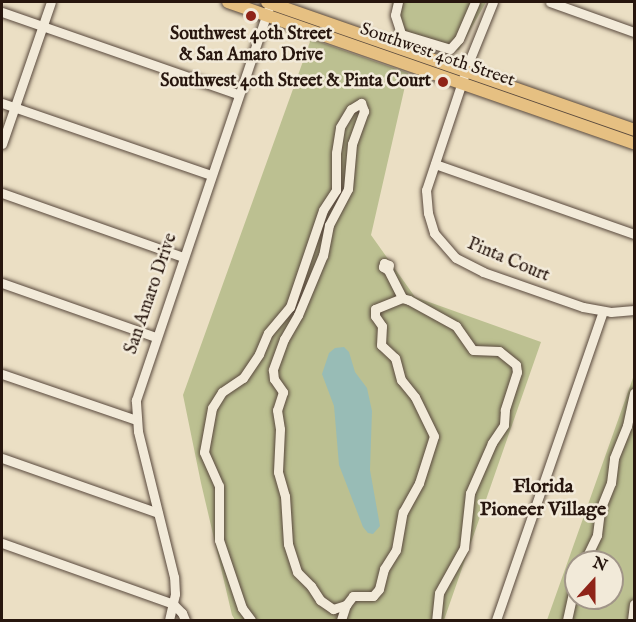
<!DOCTYPE html>
<html>
<head>
<meta charset="utf-8">
<style>
	body { margin:0 }
	#map { position:relative; width:636px; height:622px; overflow:hidden; background:#ebdfc4; font-family:"IM FELL English",serif }
	div>[style] { position:absolute }
	.green>* { inset:0; background:#bcc091 }
	.water>* { inset:0; background:#98bcb6 }
	.roads { filter:drop-shadow(0 0 2px #58483c) drop-shadow(0 0 2px #58483c) }
	.minor>* { height:9px; margin:-4.5px; padding:0 4.5px; transform-origin:4.5px; border-radius:4.5px; background:#f2ead9 }
	.major>* { height:12px; margin:-6px; padding:0 6px; transform-origin:6px; border-radius:6px; background:#e6c082 }
	.dots>* { width:16px; height:16px; translate:-50% -50%; box-sizing:border-box; border:3px solid #f2ead9; border-radius:50% }
	span { translate:-50% -50%; white-space:nowrap; text-align:center; line-height:1.15; -webkit-text-stroke:5px #f2ead9; paint-order:stroke }
	.poi-label { font-size:18px; color:#27160e; font-weight:700 }
	.right { translate:-100% -50%; text-align:right }
	.street-label { font-size:18px; color:#27160e }
	.neighbourhood-label { font-size:20px; color:#27160e; font-weight:700 }
	.frame { position:absolute; inset:0; border:3px solid #27160e; pointer-events:none }
	.north { position:absolute; left:564px; top:550px; width:60px; height:60px; box-sizing:border-box; background:#f2ead9; border:2px solid #a19588; border-radius:50%; rotate:21deg; font-size:16px; font-weight:700; line-height:24px; text-align:center; color:#27160e }
	.north::after { content:''; display:block; margin:auto; width:21px; height:27px; background:#8f2418; clip-path:polygon(50% 0,100% 100%,50% 72%,0 100%) }
</style>
</head>
<body>
<div id="map">
	<div class="green">
		<i style="clip-path:polygon(392px 2px,486px 2px,459px 50px,443px 51px,395px 30px)"></i>
		<i style="clip-path:polygon(311px 39px,408px 73px,371px 235px,415px 297px,541px 342px,444px 620px,235px 620px,232px 615px,201px 483px,183px 395px)"></i>
		<i style="clip-path:polygon(evenodd,634px 375px,634px 620px,547px 620px,634px 375px,576px 562px,612px 562px,612px 598px,576px 598px,576px 562px)"></i>
	</div>
	<div class="water">
		<i style="clip-path:polygon(344px 347px,349px 352px,355px 372px,367px 388px,372px 411px,370px 470px,380px 526px,373px 534px,368px 533px,363px 527px,339px 465px,334px 406px,322px 374px,329px 353px,335px 348px)"></i>
	</div>
	<div class="roads">
		<div class="minor">
			<i style="left:398px;top:2px;width:13px;rotate:103deg"></i>
			<i style="left:395px;top:15px;width:20px;rotate:72deg"></i>
			<i style="left:401px;top:34px;width:51px;rotate:17deg"></i>
			<i style="left:450px;top:49px;width:13px;rotate:-48deg"></i>
			<i style="left:459px;top:39px;width:40px;rotate:-66.6deg"></i>
			<i style="left:493px;top:2px;width:67px;rotate:112deg"></i>
			<i style="left:468px;top:64px;width:133px;rotate:108.4deg"></i>
			<i style="left:426px;top:190px;width:23px;rotate:85deg"></i>
			<i style="left:428px;top:213px;width:21px;rotate:73deg"></i>
			<i style="left:434px;top:233px;width:33px;rotate:49deg"></i>
			<i style="left:456px;top:258px;width:30px;rotate:27deg"></i>
			<i style="left:483px;top:272px;width:106px;rotate:19.3deg"></i>
			<i style="left:583px;top:307px;width:28px;rotate:10deg"></i>
			<i style="left:611px;top:312px;width:23px;rotate:-5deg"></i>
			<i style="left:550px;top:2px;width:89px;rotate:19.7deg"></i>
			<i style="left:2px;top:12px;width:250px;rotate:19.2deg"></i>
			<i style="left:2px;top:103px;width:221px;rotate:19deg"></i>
			<i style="left:2px;top:144px;width:150px;rotate:-71deg"></i>
			<i style="left:435px;top:164px;width:211px;rotate:19.4deg"></i>
			<i style="left:2px;top:193px;width:192px;rotate:19.5deg"></i>
			<i style="left:388px;top:270px;width:6px;rotate:-149deg"></i>
			<i style="left:383px;top:267px;width:4px;rotate:-76deg"></i>
			<i style="left:384px;top:263px;width:5px;rotate:22deg"></i>
			<i style="left:389px;top:265px;width:5px;rotate:101deg"></i>
			<i style="left:388px;top:270px;width:31px;rotate:63deg"></i>
			<i style="left:2px;top:283px;width:162px;rotate:19.4deg"></i>
			<i style="left:2px;top:374px;width:142px;rotate:18.9deg"></i>
			<i style="left:2px;top:458px;width:165px;rotate:19.4deg"></i>
			<i style="left:2px;top:543px;width:182px;rotate:19.6deg"></i>
			<i style="left:173px;top:604px;width:13px;rotate:45deg"></i>
			<i style="left:182px;top:613px;width:8px;rotate:67deg"></i>
			<i style="left:584px;top:562px;width:30px;rotate:-64deg"></i>
			<i style="left:597px;top:535px;width:25px;rotate:-83deg"></i>
			<i style="left:600px;top:510px;width:29px;rotate:-68deg"></i>
			<i style="left:611px;top:483px;width:25px;rotate:-83deg"></i>
			<i style="left:614px;top:458px;width:35px;rotate:-68deg"></i>
			<i style="left:627px;top:426px;width:34px;rotate:-78deg"></i>
			<i style="left:169px;top:620px;width:27px;rotate:-77deg"></i>
			<i style="left:175px;top:594px;width:17px;rotate:-93deg"></i>
			<i style="left:174px;top:577px;width:150px;rotate:-103.9deg"></i>
			<i style="left:138px;top:431px;width:31px;rotate:-94deg"></i>
			<i style="left:136px;top:400px;width:419px;rotate:-71.3deg"></i>
			<i style="left:251px;top:620px;width:15px;rotate:-127deg"></i>
			<i style="left:242px;top:608px;width:72px;rotate:-108.7deg"></i>
			<i style="left:219px;top:540px;width:54px;rotate:-90deg"></i>
			<i style="left:219px;top:486px;width:37px;rotate:-114deg"></i>
			<i style="left:204px;top:452px;width:45px;rotate:-79.7deg"></i>
			<i style="left:212px;top:408px;width:19px;rotate:-58deg"></i>
			<i style="left:222px;top:392px;width:25px;rotate:-34deg"></i>
			<i style="left:243px;top:378px;width:29px;rotate:-56deg"></i>
			<i style="left:259px;top:354px;width:23px;rotate:-67deg"></i>
			<i style="left:268px;top:333px;width:34px;rotate:-50deg"></i>
			<i style="left:290px;top:307px;width:102px;rotate:-71.2deg"></i>
			<i style="left:323px;top:210px;width:24px;rotate:-57deg"></i>
			<i style="left:336px;top:190px;width:37px;rotate:-90deg"></i>
			<i style="left:336px;top:153px;width:26px;rotate:-81deg"></i>
			<i style="left:340px;top:127px;width:21px;rotate:-59deg"></i>
			<i style="left:351px;top:109px;width:12px;rotate:-31deg"></i>
			<i style="left:361px;top:103px;width:9px;rotate:69deg"></i>
			<i style="left:364px;top:111px;width:35px;rotate:110deg"></i>
			<i style="left:352px;top:144px;width:45px;rotate:95.1deg"></i>
			<i style="left:348px;top:189px;width:41px;rotate:117.8deg"></i>
			<i style="left:329px;top:225px;width:31px;rotate:101deg"></i>
			<i style="left:323px;top:255px;width:65px;rotate:112.6deg"></i>
			<i style="left:298px;top:315px;width:28px;rotate:120deg"></i>
			<i style="left:284px;top:339px;width:33px;rotate:110deg"></i>
			<i style="left:273px;top:370px;width:9px;rotate:84deg"></i>
			<i style="left:274px;top:379px;width:16px;rotate:55deg"></i>
			<i style="left:283px;top:392px;width:19px;rotate:108deg"></i>
			<i style="left:277px;top:410px;width:19px;rotate:81deg"></i>
			<i style="left:280px;top:429px;width:43px;rotate:92.7deg"></i>
			<i style="left:278px;top:472px;width:25px;rotate:74deg"></i>
			<i style="left:285px;top:496px;width:48px;rotate:86.4deg"></i>
			<i style="left:288px;top:544px;width:29px;rotate:72deg"></i>
			<i style="left:297px;top:572px;width:20px;rotate:45deg"></i>
			<i style="left:311px;top:586px;width:17px;rotate:57deg"></i>
			<i style="left:320px;top:600px;width:16px;rotate:35deg"></i>
			<i style="left:333px;top:609px;width:14px;rotate:-17deg"></i>
			<i style="left:346px;top:605px;width:11px;rotate:-52deg"></i>
			<i style="left:353px;top:596px;width:20px"></i>
			<i style="left:373px;top:596px;width:9px;rotate:-49deg"></i>
			<i style="left:379px;top:589px;width:21px;rotate:-76deg"></i>
			<i style="left:384px;top:569px;width:22px;rotate:-58deg"></i>
			<i style="left:396px;top:550px;width:39px;rotate:-80deg"></i>
			<i style="left:403px;top:512px;width:33px;rotate:-61deg"></i>
			<i style="left:419px;top:483px;width:49px;rotate:-72.3deg"></i>
			<i style="left:434px;top:436px;width:43px;rotate:-116deg"></i>
			<i style="left:415px;top:397px;width:22px;rotate:-129deg"></i>
			<i style="left:401px;top:380px;width:23px;rotate:-105deg"></i>
			<i style="left:395px;top:358px;width:19px;rotate:-137deg"></i>
			<i style="left:381px;top:345px;width:19px;rotate:-87deg"></i>
			<i style="left:382px;top:326px;width:12px;rotate:-125deg"></i>
			<i style="left:375px;top:316px;width:7px;rotate:-90deg"></i>
			<i style="left:375px;top:309px;width:29px;rotate:-22deg"></i>
			<i style="left:402px;top:298px;width:7px;rotate:16deg"></i>
			<i style="left:409px;top:300px;width:54px;rotate:29deg"></i>
			<i style="left:456px;top:326px;width:29px;rotate:55deg"></i>
			<i style="left:473px;top:350px;width:26px;rotate:2deg"></i>
			<i style="left:499px;top:351px;width:22px;rotate:39deg"></i>
			<i style="left:516px;top:365px;width:7px;rotate:82deg"></i>
			<i style="left:517px;top:372px;width:40px;rotate:108deg"></i>
			<i style="left:505px;top:410px;width:15px;rotate:94deg"></i>
			<i style="left:504px;top:425px;width:22px;rotate:124deg"></i>
			<i style="left:492px;top:443px;width:55px;rotate:113.7deg"></i>
			<i style="left:470px;top:493px;width:55px;rotate:96.2deg"></i>
			<i style="left:464px;top:548px;width:51px;rotate:119.1deg"></i>
			<i style="left:439px;top:593px;width:27px;rotate:96deg"></i>
			<i style="left:341px;top:620px;width:16px;rotate:-72deg"></i>
			<i style="left:496px;top:620px;width:327px;rotate:-70.9deg"></i>
			<i style="left:567px;top:620px;width:42px;rotate:-77.6deg"></i>
			<i style="left:632px;top:620px;width:16px;rotate:-83deg"></i>
		</div>
		<div class="major">
			<i style="left:228px;top:2px;width:430px;rotate:19.2deg"></i>
			<i style="left:267px;top:2px;width:389px;rotate:19.2deg"></i>
		</div>
	</div>
	<div class="dots">
		<i style="left:251px;top:16px;background:#8f2418"></i>
		<i style="left:443px;top:82px;background:#8f2418"></i>
	</div>
	<div class="poi-label">
		<span style="left:251px;top:46px">Southwest 40th Street<br>&amp; San Amaro Drive</span>
		<span class="right" style="left:431px;top:82px">Southwest 40th Street &amp; Pinta Court</span>
	</div>
	<div class="street-label">
		<span style="left:437px;top:56px;rotate:19deg">Southwest 40th Street</span>
		<span style="left:508px;top:261px;rotate:23deg">Pinta Court</span>
		<span style="left:152px;top:294px;rotate:-71deg">San Amaro Drive</span>
	</div>
	<div class="neighbourhood-label">
		<span style="left:543px;top:498px">Florida<br>Pioneer Village</span>
	</div>
	<div class="frame"></div>
	<div class="north">N</div>
</div>
</body>
</html>
